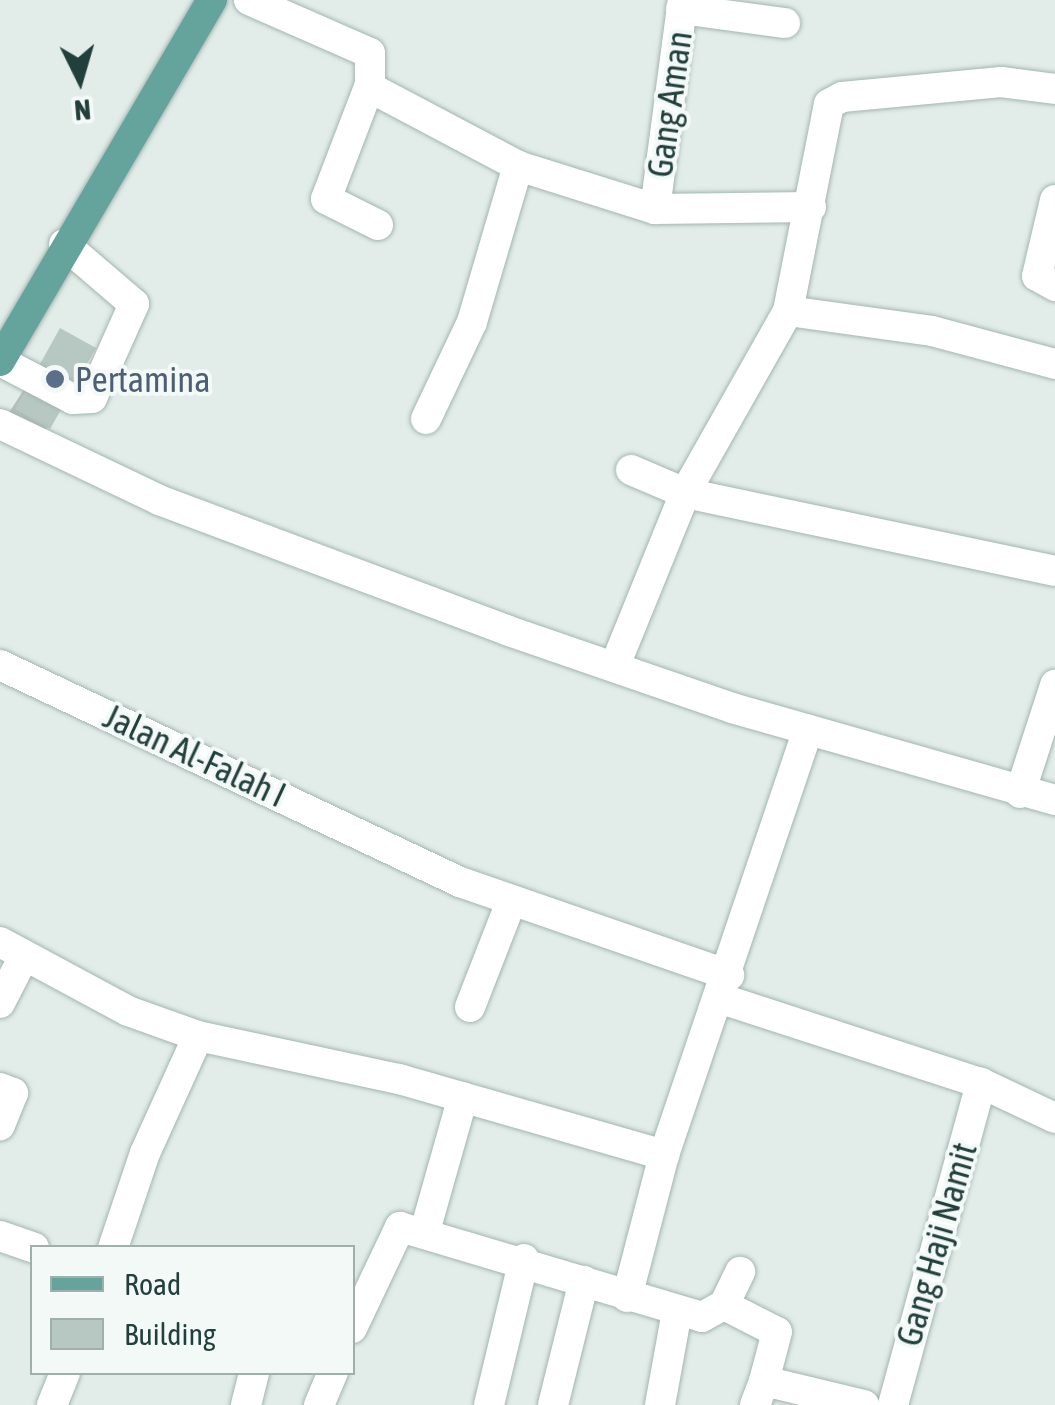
<!DOCTYPE html>
<html>
<head>
<meta charset="utf-8">
<style>
	body { margin:0 }
	#map { position:relative; width:1055px; height:1405px; overflow:hidden; background:#e2ede9; font-family:"Asap Condensed",sans-serif }
	div>[style] { position:absolute }
	.shadow>* { inset:0; background:#0003 }
	.building>* { inset:0; background:#b7c8c3 }
	.roads { filter:drop-shadow(0 0 2px #a4b5b1) drop-shadow(0 0 2px #a4b5b1) }
	.minor>* { height:30px; margin:-15px; padding:0 15px; transform-origin:15px; border-radius:15px; background:#fff }
	.major>* { height:30px; margin:-15px; padding:0 15px; transform-origin:15px; border-radius:15px; background:#65a49c }
	.dots>* { width:28px; height:28px; translate:-50% -50%; box-sizing:border-box; border:5px solid #f3f9f7; border-radius:50% }
	span { translate:-50% -50%; white-space:nowrap; text-align:center; line-height:1.15; -webkit-text-stroke:8px #f3f9f7; paint-order:stroke }
	.street-label { font-size:35px; color:#213f3b }
	.service-label { font-size:35px; color:#4e5e75 }
	.left { translate:0 -50%; text-align:left }
	.legend { position:absolute; left:30px; top:1245px; width:325px; height:130px; box-sizing:border-box; background:#f3f9f7; border:2px solid #9fafac; margin:0; padding:12px 18px; list-style:none; font-size:30px; color:#213f3b }
	.legend li { display:flex; align-items:center; gap:20px; height:50px }
	.legend b { width:50px; border:2px solid #9fafac }
	.north { position:absolute; left:30px; top:30px; width:100px; height:100px; -webkit-text-stroke:8px #f3f9f7; paint-order:stroke; rotate:175deg; font-size:28px; font-weight:700; line-height:40px; text-align:center; color:#213f3b }
	.north::after { content:''; display:block; margin:auto; width:35px; height:45px; background:#213f3b; clip-path:polygon(50% 0,100% 100%,50% 72%,0 100%) }
</style>
</head>
<body>
<div id="map">
	<div class="shadow">
		<i style="clip-path:polygon(61px 332px,48px 427px,32px 443px,1px 425px)"></i>
	</div>
	<div class="building">
		<i style="clip-path:polygon(60px 328px,96px 348px,50px 429px,15px 409px)"></i>
	</div>
	<div class="roads">
		<div class="minor">
			<i style="left:249px;top:0;width:132px;rotate:23.7deg"></i>
			<i style="left:370px;top:53px;width:34px;rotate:90deg"></i>
			<i style="left:681px;top:9px;width:105px;rotate:7.7deg"></i>
			<i style="left:1055px;top:200px;width:78px;rotate:103.3deg"></i>
			<i style="left:1037px;top:276px;width:21px;rotate:29deg"></i>
			<i style="left:655px;top:209px;width:211px;rotate:-82.4deg"></i>
			<i style="left:378px;top:225px;width:58px;rotate:-153.4deg"></i>
			<i style="left:326px;top:199px;width:120px;rotate:-69deg"></i>
			<i style="left:369px;top:87px;width:169px;rotate:27.9deg"></i>
			<i style="left:788px;top:311px;width:145px;rotate:7.9deg"></i>
			<i style="left:932px;top:331px;width:127px;rotate:15deg"></i>
			<i style="left:0;top:361px;width:82px;rotate:27.5deg"></i>
			<i style="left:73px;top:399px;width:19px;rotate:-3deg"></i>
			<i style="left:92px;top:398px;width:103px;rotate:-65.9deg"></i>
			<i style="left:134px;top:304px;width:92px;rotate:-139.4deg"></i>
			<i style="left:426px;top:419px;width:107px;rotate:-64.6deg"></i>
			<i style="left:472px;top:322px;width:163px;rotate:-73.6deg"></i>
			<i style="left:518px;top:166px;width:144px;rotate:17.4deg"></i>
			<i style="left:655px;top:209px;width:156px;rotate:-0.7deg"></i>
			<i style="left:0;top:424px;width:176px;rotate:25.5deg"></i>
			<i style="left:159px;top:500px;width:371px;rotate:20.5deg"></i>
			<i style="left:506px;top:630px;width:239px;rotate:19deg"></i>
			<i style="left:732px;top:708px;width:336px;rotate:15.9deg"></i>
			<i style="left:631px;top:470px;width:59px;rotate:23.1deg"></i>
			<i style="left:685px;top:493px;width:378px;rotate:11.9deg"></i>
			<i style="left:616px;top:663px;width:183px;rotate:-67.9deg"></i>
			<i style="left:685px;top:493px;width:209px;rotate:-60.5deg"></i>
			<i style="left:788px;top:311px;width:211px;rotate:-78.8deg"></i>
			<i style="left:829px;top:104px;width:15px;rotate:-28deg"></i>
			<i style="left:842px;top:97px;width:160px;rotate:-5.4deg"></i>
			<i style="left:1001px;top:82px;width:54px;rotate:7.4deg"></i>
			<i style="left:0;top:665px;width:509px;rotate:25.26deg"></i>
			<i style="left:460px;top:882px;width:285px;rotate:19.1deg"></i>
			<i style="left:1020px;top:793px;width:114px;rotate:-72deg"></i>
			<i style="left:0;top:942px;width:145px;rotate:28.3deg"></i>
			<i style="left:128px;top:1011px;width:74px;rotate:19.7deg"></i>
			<i style="left:198px;top:1036px;width:206px;rotate:12.1deg"></i>
			<i style="left:399px;top:1079px;width:276px;rotate:16deg"></i>
			<i style="left:722px;top:999px;width:272px;rotate:18deg"></i>
			<i style="left:981px;top:1083px;width:82px;rotate:25.3deg"></i>
			<i style="left:0;top:1003px;width:51px;rotate:-62.9deg"></i>
			<i style="left:470px;top:1007px;width:113px;rotate:-68.7deg"></i>
			<i style="left:0;top:1088px;width:14px;rotate:21deg"></i>
			<i style="left:13px;top:1093px;width:35px;rotate:112deg"></i>
			<i style="left:425px;top:1231px;width:139px;rotate:-74.2deg"></i>
			<i style="left:0;top:1236px;width:36px;rotate:19deg"></i>
			<i style="left:113px;top:1248px;width:100px;rotate:-71.4deg"></i>
			<i style="left:145px;top:1153px;width:128px;rotate:-65.6deg"></i>
			<i style="left:627px;top:1297px;width:147px;rotate:-75.4deg"></i>
			<i style="left:664px;top:1155px;width:449px;rotate:-71.3deg"></i>
			<i style="left:724px;top:1305px;width:59px;rotate:27deg"></i>
			<i style="left:777px;top:1332px;width:51px;rotate:104.9deg"></i>
			<i style="left:352px;top:1328px;width:112px;rotate:-64.6deg"></i>
			<i style="left:400px;top:1227px;width:315px;rotate:16.6deg"></i>
			<i style="left:702px;top:1317px;width:25px;rotate:-29deg"></i>
			<i style="left:724px;top:1305px;width:37px;rotate:-64deg"></i>
			<i style="left:52px;top:1405px;width:35px;rotate:-68deg"></i>
			<i style="left:246px;top:1405px;width:34px;rotate:-76deg"></i>
			<i style="left:319px;top:1405px;width:36px;rotate:-67deg"></i>
			<i style="left:489px;top:1405px;width:150px;rotate:-76.5deg"></i>
			<i style="left:553px;top:1405px;width:128px;rotate:-76deg"></i>
			<i style="left:660px;top:1405px;width:96px;rotate:-79.7deg"></i>
			<i style="left:755px;top:1405px;width:26px;rotate:-69deg"></i>
			<i style="left:764px;top:1381px;width:103px;rotate:13.5deg"></i>
			<i style="left:893px;top:1405px;width:334px;rotate:-74.7deg"></i>
		</div>
		<div class="major">
			<i style="left:0;top:361px;width:419px;rotate:-59.6deg"></i>
		</div>
	</div>
	<div class="dots">
		<i style="left:55px;top:379px;background:#5c6f8a"></i>
	</div>
	<div class="street-label">
		<span style="left:669px;top:104px;rotate:-82deg">Gang Aman</span>
		<span style="left:195px;top:755px;rotate:25deg">Jalan Al-Falah I</span>
		<span style="left:936px;top:1244px;rotate:-74deg">Gang Haji Namit</span>
	</div>
	<div class="service-label">
		<span class="left" style="left:75px;top:379px">Pertamina</span>
	</div>
	<ul class="legend">
	<li><b style="height:12px;background:#65a49c"></b>Road</li>
	<li><b style="height:28px;background:#b7c8c3"></b>Building</li>
	</ul>
	<div class="north">N</div>
</div>
</body>
</html>
